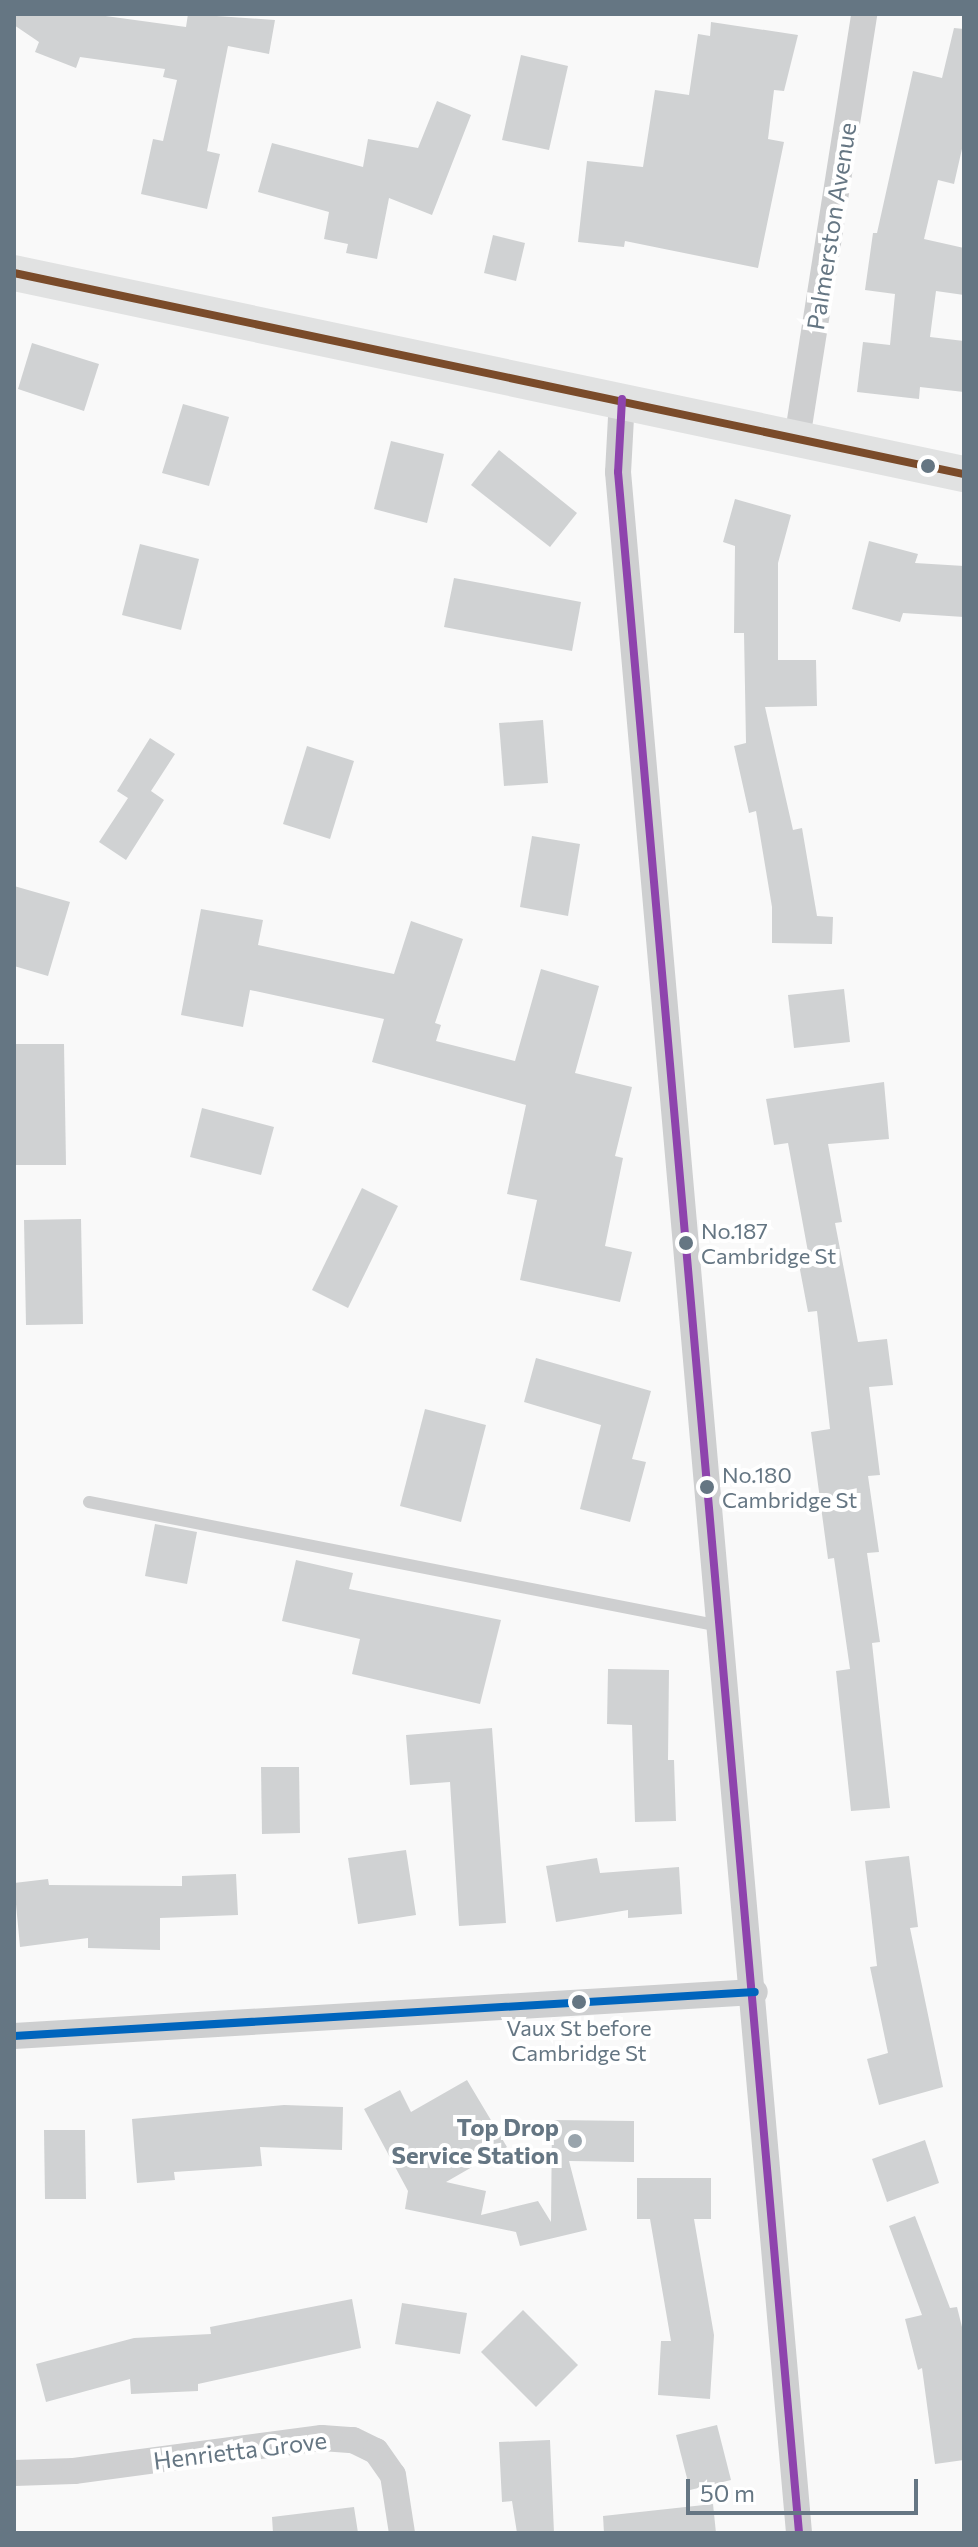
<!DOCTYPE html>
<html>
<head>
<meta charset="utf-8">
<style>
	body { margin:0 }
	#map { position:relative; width:978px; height:2547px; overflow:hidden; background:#f9f9f9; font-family:Commissioner,sans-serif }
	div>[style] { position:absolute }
	.building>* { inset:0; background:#d0d2d3 }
	.lane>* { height:12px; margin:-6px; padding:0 6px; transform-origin:6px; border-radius:6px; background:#cecfd0 }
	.street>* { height:26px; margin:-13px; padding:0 13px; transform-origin:13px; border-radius:13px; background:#cecfd0 }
	.secondary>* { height:36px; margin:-18px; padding:0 18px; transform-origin:18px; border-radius:18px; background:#e1e2e2 }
	.bus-1>* { height:8px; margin:-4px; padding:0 4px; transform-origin:4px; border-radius:4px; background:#7a4b2a }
	.bus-2>* { height:8px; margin:-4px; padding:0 4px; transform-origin:4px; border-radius:4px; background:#8e44ad }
	.bus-3>* { height:8px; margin:-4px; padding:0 4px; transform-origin:4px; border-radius:4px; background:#0065bd }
	.dots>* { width:22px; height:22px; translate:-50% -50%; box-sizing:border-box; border:4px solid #fff; border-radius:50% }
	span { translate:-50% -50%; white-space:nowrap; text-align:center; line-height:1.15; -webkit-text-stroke:8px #fff; paint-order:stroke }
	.bus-label { font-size:22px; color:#657683 }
	.left { translate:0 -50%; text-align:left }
	.street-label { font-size:24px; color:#657683 }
	.poi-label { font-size:24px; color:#657683; font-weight:700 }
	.right { translate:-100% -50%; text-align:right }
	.frame { position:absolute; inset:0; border:16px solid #657683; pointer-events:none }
	.scale { position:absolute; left:686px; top:2479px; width:232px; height:36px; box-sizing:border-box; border:4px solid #657683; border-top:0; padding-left:10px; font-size:24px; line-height:28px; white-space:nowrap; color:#657683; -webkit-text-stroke:6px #fff; paint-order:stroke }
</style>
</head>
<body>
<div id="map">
	<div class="building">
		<i style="clip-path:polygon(14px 14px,91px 14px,186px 27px,188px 14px,275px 20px,269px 54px,228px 46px,207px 151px,220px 154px,207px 209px,141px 194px,153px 139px,163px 141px,177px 80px,163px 77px,165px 69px,80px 57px,76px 68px,35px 52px,39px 42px,14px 25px)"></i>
		<i style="clip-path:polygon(711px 22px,798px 35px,784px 91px,774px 90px,768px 139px,784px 142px,758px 268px,625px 241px,624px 247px,578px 242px,587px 161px,643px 167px,655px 90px,689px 95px,698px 34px,710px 36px)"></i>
		<i style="clip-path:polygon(954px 28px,964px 29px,964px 140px,954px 184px,938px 180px,924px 239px,964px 248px,964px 295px,936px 291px,930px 337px,964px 341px,964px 392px,920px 387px,919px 399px,857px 392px,863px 342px,890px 345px,895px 294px,865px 290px,873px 233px,877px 233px,913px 71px,942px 78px)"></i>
		<i style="clip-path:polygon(521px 55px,568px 66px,549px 150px,502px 140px)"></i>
		<i style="clip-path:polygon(437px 101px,471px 115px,432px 215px,389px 198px,377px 259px,346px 253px,348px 244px,324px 239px,329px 212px,258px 192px,272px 143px,363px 167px,368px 139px,418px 148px)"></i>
		<i style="clip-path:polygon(493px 235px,525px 243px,516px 281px,484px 273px)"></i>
		<i style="clip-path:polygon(32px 343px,99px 364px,84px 411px,18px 389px)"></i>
		<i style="clip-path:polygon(183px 404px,229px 417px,209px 486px,162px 473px)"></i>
		<i style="clip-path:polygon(391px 441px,444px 454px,427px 523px,374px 509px)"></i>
		<i style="clip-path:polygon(499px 450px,577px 513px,550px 547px,471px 485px)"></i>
		<i style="clip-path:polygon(735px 499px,791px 515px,778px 563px,778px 660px,816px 660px,817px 706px,765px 707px,793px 830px,802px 828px,817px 916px,833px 917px,832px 944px,772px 943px,772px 907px,756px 811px,749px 813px,734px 746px,746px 743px,744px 633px,734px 633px,735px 546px,723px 542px)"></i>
		<i style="clip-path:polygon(869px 541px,918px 554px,915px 563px,964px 566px,964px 617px,903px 613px,900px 622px,852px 609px)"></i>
		<i style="clip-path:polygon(140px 544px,199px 559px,181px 630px,122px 615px)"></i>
		<i style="clip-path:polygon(454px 578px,581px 602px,572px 651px,444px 627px)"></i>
		<i style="clip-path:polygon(543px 720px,548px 783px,504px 786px,499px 723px)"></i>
		<i style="clip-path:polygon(150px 738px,175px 754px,151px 791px,164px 800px,126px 860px,99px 842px,128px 798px,117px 791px)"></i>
		<i style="clip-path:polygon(307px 746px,354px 761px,330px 839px,283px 824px)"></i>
		<i style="clip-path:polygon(532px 836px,580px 844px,568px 916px,520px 907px)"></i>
		<i style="clip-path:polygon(14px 886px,70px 902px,48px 976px,14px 966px)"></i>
		<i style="clip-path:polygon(201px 909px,263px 920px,258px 945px,394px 974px,411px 921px,463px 939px,435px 1023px,441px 1025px,436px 1041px,515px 1061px,541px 969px,599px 986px,575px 1073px,632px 1087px,615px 1156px,623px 1158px,605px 1246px,632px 1252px,620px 1302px,520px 1280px,537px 1200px,507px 1194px,526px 1105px,372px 1062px,384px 1019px,250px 990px,243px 1027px,181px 1015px)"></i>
		<i style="clip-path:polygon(844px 989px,850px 1042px,794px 1048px,788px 995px)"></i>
		<i style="clip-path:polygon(14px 1044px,64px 1044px,66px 1165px,14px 1165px)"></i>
		<i style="clip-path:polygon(884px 1082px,889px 1139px,828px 1144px,842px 1222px,835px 1223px,858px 1342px,887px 1339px,893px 1385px,869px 1387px,880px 1475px,868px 1476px,879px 1552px,867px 1553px,880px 1642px,872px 1643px,890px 1808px,851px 1811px,836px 1671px,850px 1669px,834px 1558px,828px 1559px,811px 1432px,830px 1429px,817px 1311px,808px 1312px,797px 1254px,808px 1252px,788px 1143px,774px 1145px,766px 1099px)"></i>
		<i style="clip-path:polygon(202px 1108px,274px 1127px,261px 1175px,190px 1157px)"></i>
		<i style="clip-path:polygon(362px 1188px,398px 1206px,348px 1308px,312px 1290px)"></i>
		<i style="clip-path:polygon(81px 1219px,83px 1324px,26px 1325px,24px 1220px)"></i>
		<i style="clip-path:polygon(536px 1358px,651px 1391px,632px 1459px,646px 1462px,630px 1522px,580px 1509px,601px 1425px,524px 1402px)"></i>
		<i style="clip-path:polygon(425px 1409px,486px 1425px,461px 1522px,400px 1506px)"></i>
		<i style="clip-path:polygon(155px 1524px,197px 1532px,187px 1584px,145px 1576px)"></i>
		<i style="clip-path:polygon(296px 1560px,353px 1573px,349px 1589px,501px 1620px,480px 1704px,352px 1674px,360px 1639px,282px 1621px)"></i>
		<i style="clip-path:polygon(608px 1669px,669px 1670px,668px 1760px,674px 1760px,676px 1821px,635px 1822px,632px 1725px,607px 1724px)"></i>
		<i style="clip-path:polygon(492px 1728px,506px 1923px,459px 1926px,450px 1782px,410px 1785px,406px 1735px)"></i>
		<i style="clip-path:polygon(261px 1767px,299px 1767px,300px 1833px,262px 1834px)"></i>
		<i style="clip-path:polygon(406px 1850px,416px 1915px,358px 1924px,348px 1858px)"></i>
		<i style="clip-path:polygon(909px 1856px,918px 1927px,910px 1928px,943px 2087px,879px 2105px,867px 2059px,888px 2053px,870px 1967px,877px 1966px,865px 1861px)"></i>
		<i style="clip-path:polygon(597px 1858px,600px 1873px,679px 1867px,682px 1914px,628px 1918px,628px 1910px,556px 1922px,546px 1866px)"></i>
		<i style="clip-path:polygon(236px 1874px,238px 1915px,160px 1918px,160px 1950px,88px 1948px,88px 1938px,20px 1947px,14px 1883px,48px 1879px,49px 1885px,182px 1886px,182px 1876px)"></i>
		<i style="clip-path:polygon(467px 2080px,507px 2147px,446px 2182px,486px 2191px,481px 2215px,538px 2201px,551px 2222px,552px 2120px,634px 2121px,634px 2162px,569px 2161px,587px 2230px,520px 2246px,516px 2232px,405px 2209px,408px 2191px,364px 2109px,400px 2090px,411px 2112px)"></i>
		<i style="clip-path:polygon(284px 2105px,343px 2107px,342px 2150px,260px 2147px,262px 2166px,174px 2172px,175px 2180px,137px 2183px,132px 2119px)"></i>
		<i style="clip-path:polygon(44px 2130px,85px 2130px,86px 2199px,45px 2199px)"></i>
		<i style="clip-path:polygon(925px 2140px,939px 2183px,887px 2202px,872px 2159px)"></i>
		<i style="clip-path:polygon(637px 2178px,711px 2178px,711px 2219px,694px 2219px,714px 2335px,710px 2399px,658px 2395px,661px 2341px,671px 2341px,650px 2219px,637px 2219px)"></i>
		<i style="clip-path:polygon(915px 2216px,950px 2308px,957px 2307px,964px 2335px,964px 2460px,935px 2464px,922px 2368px,918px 2370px,905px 2319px,922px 2315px,889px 2226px)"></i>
		<i style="clip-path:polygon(352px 2299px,361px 2348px,198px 2384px,198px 2391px,131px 2394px,130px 2379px,46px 2402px,36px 2364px,134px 2338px,211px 2334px,210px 2327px)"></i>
		<i style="clip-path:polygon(402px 2303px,467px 2313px,460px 2354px,395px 2344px)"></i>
		<i style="clip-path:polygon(523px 2310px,578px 2365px,536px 2407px,481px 2352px)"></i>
		<i style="clip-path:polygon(717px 2425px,731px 2480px,690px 2490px,676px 2435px)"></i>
		<i style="clip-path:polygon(550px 2440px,554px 2533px,517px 2533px,512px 2501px,502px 2502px,499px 2442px)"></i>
		<i style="clip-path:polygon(713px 2504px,716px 2533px,604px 2533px,603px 2516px)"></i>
		<i style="clip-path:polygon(354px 2507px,358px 2533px,273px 2533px,272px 2517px)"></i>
	</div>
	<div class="lane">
		<i style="left:89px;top:1502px;width:643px;rotate:11.12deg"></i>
	</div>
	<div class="street">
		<i style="left:622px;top:399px;width:73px;rotate:93.1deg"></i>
		<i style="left:618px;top:472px;width:2069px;rotate:84.98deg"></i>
		<i style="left:797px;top:439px;width:430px;rotate:-81deg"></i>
		<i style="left:14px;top:2036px;width:742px;rotate:-3.4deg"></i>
		<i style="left:14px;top:2473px;width:60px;rotate:-1.9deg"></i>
		<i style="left:74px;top:2471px;width:250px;rotate:-7.6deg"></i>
		<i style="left:322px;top:2438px;width:31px;rotate:4deg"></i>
		<i style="left:353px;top:2440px;width:25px;rotate:26deg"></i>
		<i style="left:376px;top:2451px;width:29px;rotate:55deg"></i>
		<i style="left:393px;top:2475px;width:59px;rotate:81.2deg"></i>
	</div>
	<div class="secondary">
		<i style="left:14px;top:273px;width:971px;rotate:11.95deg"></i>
	</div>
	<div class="bus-1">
		<i style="left:14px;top:273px;width:971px;rotate:11.95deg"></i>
	</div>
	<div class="bus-2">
		<i style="left:622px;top:399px;width:73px;rotate:93.1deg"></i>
		<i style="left:618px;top:472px;width:2069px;rotate:84.98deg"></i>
	</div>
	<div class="bus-3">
		<i style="left:14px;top:2036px;width:742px;rotate:-3.4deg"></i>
	</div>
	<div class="dots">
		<i style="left:928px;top:466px;background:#657683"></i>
		<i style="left:686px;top:1243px;background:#657683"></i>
		<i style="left:707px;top:1487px;background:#657683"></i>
		<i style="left:579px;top:2002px;background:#657683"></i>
		<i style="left:575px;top:2141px;background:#99a4ac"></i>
	</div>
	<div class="bus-label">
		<span class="left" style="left:701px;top:1243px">No.187<br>Cambridge St</span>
		<span class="left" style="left:722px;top:1487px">No.180<br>Cambridge St</span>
		<span style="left:579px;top:2040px">Vaux St before<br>Cambridge St</span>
	</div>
	<div class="street-label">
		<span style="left:831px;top:226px;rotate:-81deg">Palmerston Avenue</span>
		<span style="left:240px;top:2450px;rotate:-7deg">Henrietta Grove</span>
	</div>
	<div class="poi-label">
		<span class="right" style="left:559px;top:2141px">Top Drop<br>Service Station</span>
	</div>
	<div class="frame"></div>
	<div class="scale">50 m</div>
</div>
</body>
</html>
